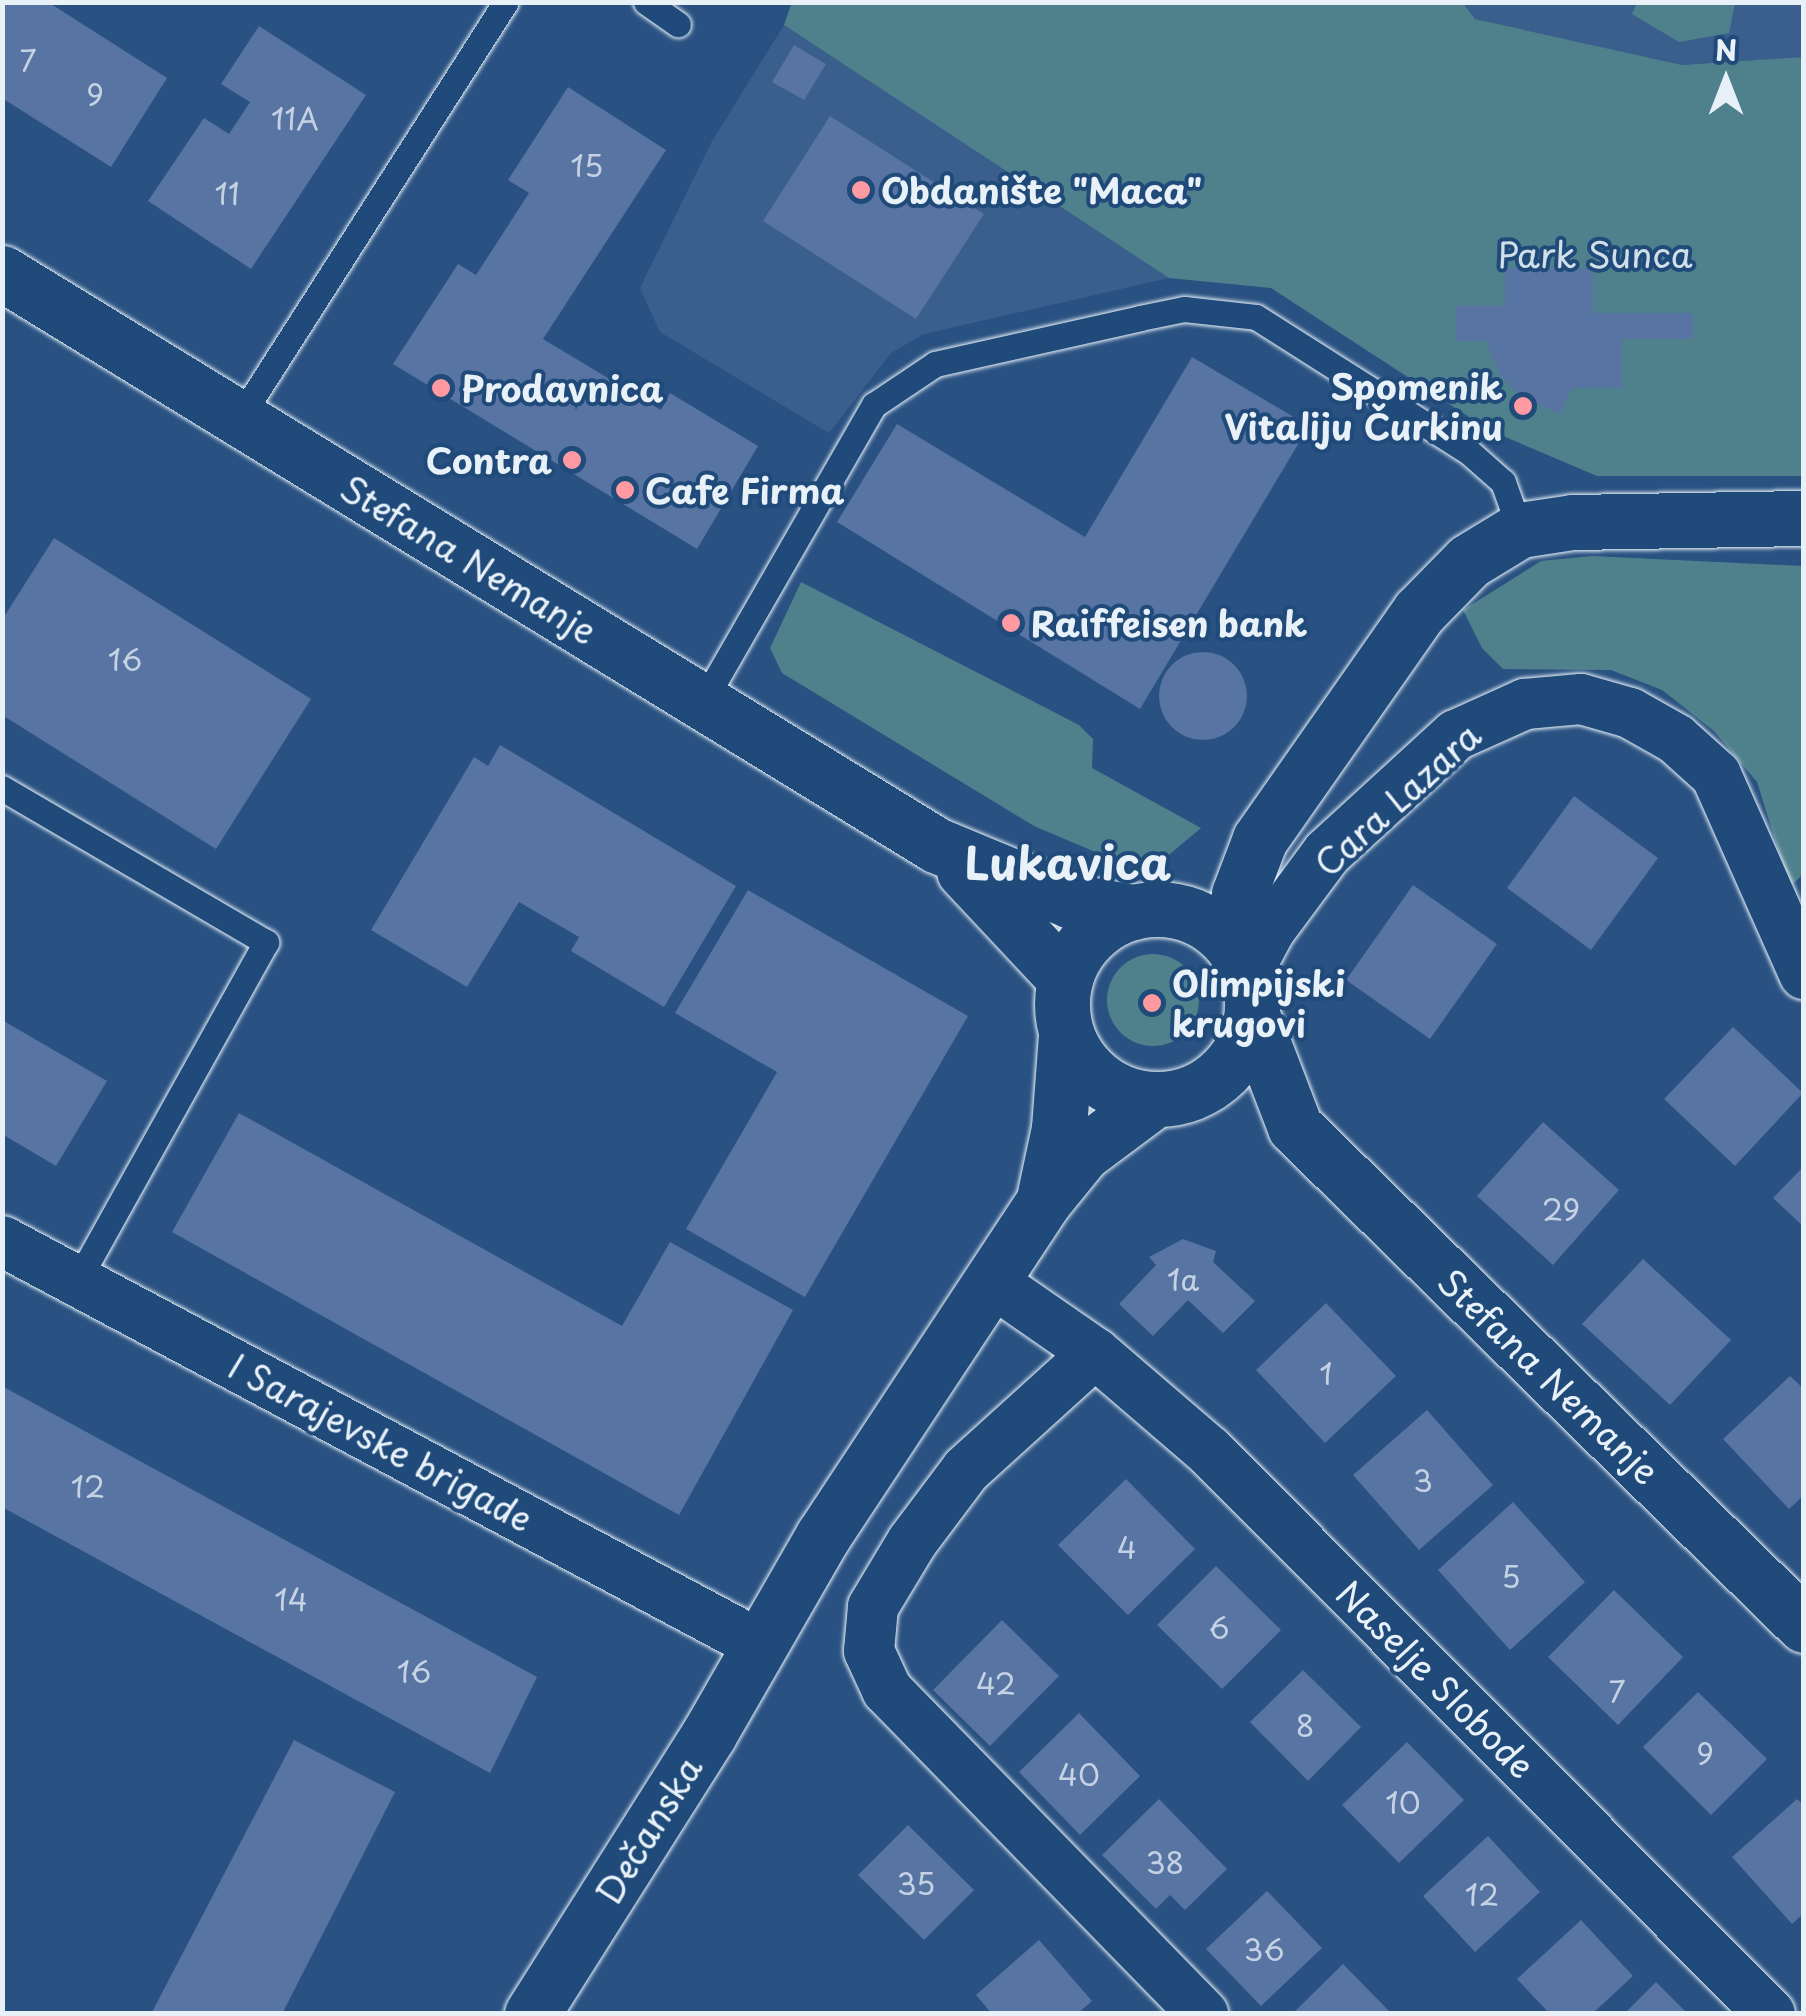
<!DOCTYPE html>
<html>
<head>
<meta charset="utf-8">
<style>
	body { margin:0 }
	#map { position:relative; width:1806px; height:2016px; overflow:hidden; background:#295181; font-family:"Playpen Sans",sans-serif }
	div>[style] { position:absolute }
	.built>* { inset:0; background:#3b5f8d }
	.green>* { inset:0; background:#4f818d }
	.round { border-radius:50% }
	.building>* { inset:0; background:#5774a3 }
	.roads { filter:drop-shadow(0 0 2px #e8f1f8) drop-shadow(0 0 2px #e8f1f8) }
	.lane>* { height:25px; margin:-12.5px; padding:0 12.5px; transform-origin:12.5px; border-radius:12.5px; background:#1f4a7a }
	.street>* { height:50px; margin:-25px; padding:0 25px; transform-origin:25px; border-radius:25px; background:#1f4a7a }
	.secondary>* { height:55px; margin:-27.5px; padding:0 27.5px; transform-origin:27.5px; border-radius:27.5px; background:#1f4a7a }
	.secondary>.ring { margin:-27.5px; padding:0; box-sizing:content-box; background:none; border:55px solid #1f4a7a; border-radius:50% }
	.dots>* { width:28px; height:28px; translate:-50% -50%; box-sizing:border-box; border:5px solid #1f4a7a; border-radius:50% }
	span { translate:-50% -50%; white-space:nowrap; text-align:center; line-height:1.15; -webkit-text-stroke:8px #1f4a7a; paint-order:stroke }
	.number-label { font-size:30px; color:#c4d2e3 }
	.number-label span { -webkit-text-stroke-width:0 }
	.poi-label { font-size:35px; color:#e8f1f8; font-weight:700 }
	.left { translate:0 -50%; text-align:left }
	.right { translate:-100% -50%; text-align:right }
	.park-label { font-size:35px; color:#d1e0e8 }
	.street-label { font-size:35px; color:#e8f1f8 }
	.district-label { font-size:45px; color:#e8f1f8; font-weight:700 }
	.frame { position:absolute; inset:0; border:5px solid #e8f1f8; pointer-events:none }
	.north { position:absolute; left:1676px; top:30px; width:100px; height:100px; -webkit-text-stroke:8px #1f4a7a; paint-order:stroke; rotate:0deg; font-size:28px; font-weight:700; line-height:40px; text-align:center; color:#e8f1f8 }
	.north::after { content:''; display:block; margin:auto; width:35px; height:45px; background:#e8f1f8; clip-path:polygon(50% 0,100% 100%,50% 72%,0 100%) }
</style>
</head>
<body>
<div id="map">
	<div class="built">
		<i style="clip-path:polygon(1462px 3px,1803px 3px,1803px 57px,1682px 65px,1475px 19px)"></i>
		<i style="clip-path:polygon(784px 25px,1169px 278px,924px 334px,891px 353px,829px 433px,660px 332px,640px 288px,711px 143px)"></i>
	</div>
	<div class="green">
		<i style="clip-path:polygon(792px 2px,1462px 2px,1475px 19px,1682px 65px,1803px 57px,1803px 476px,1597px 476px,1489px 430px,1271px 288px,1169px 278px,784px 25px)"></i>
		<i style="clip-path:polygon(1637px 3px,1637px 2px,1735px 3px,1729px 33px,1679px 42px,1632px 14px)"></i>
		<i style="clip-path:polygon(1592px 556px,1803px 566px,1803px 874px,1790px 887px,1757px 782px,1714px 731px,1662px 690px,1611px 670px,1503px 669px,1482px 648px,1463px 610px,1541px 561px)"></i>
		<i style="clip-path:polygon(801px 582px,1079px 725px,1093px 739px,1092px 768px,1201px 828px,1164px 859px,1107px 857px,1034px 826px,782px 673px,770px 648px)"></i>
		<i class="round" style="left:1107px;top:954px;width:92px;height:92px"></i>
	</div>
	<div class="building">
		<i style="clip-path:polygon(2px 2px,48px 2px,167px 78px,111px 167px,2px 98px)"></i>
		<i style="clip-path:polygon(259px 26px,366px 95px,251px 269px,148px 201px,204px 118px,229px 134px,250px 102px,221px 84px)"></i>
		<i style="clip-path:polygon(794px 45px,826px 64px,804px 100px,772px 82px)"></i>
		<i style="clip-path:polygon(568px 87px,666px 150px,543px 339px,661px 410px,670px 393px,758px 446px,697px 549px,393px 364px,458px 264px,476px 275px,529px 193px,508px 180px)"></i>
		<i style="clip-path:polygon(830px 116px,984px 214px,916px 319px,763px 221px)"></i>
		<i style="clip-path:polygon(1505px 268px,1593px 268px,1593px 313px,1693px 313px,1693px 339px,1622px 339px,1622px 388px,1572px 388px,1560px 414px,1521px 396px,1500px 376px,1486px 341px,1456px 341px,1456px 306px,1505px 306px)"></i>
		<i style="clip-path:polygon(1192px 357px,1309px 426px,1140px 709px,837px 522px,897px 424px,1085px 537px)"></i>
		<i style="clip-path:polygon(54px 538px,311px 699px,216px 849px,2px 715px,2px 620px)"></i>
		<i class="round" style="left:1159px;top:652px;width:88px;height:88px"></i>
		<i style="clip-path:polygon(500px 745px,736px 886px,664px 1007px,571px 951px,579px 937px,519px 902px,467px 987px,371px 930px,474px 757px,488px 766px)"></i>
		<i style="clip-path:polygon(1574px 796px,1658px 858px,1591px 950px,1507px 888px)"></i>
		<i style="clip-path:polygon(1413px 885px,1497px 944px,1430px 1039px,1346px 980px)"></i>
		<i style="clip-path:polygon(748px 890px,968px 1016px,805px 1297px,686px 1229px,777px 1072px,675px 1013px)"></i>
		<i style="clip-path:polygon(2px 1020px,107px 1081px,56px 1166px,2px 1134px)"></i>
		<i style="clip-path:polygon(1733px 1027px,1803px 1093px,1735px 1166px,1664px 1099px)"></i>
		<i style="clip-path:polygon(239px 1113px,622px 1326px,670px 1242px,793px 1310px,679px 1515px,172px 1232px)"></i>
		<i style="clip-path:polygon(1543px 1122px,1619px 1190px,1553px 1265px,1477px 1196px)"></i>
		<i style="clip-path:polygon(1804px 1166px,1804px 1227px,1773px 1198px)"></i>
		<i style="clip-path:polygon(1183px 1239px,1216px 1251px,1213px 1262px,1255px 1301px,1223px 1333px,1188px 1300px,1153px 1336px,1119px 1304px,1156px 1265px,1149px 1257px)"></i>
		<i style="clip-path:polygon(1643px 1259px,1731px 1340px,1670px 1405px,1582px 1324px)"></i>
		<i style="clip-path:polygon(1326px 1303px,1396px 1376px,1325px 1443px,1256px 1370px)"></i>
		<i style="clip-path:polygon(1790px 1376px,1804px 1389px,1804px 1495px,1789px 1509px,1723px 1439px)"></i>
		<i style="clip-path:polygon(2px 1386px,537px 1677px,490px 1773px,2px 1507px)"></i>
		<i style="clip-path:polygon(1427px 1410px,1493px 1485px,1419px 1550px,1353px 1475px)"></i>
		<i style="clip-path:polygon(1126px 1479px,1195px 1549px,1128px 1615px,1058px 1545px)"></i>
		<i style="clip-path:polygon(1513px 1502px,1585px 1582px,1510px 1650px,1438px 1570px)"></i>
		<i style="clip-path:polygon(1216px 1566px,1281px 1630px,1222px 1689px,1157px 1625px)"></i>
		<i style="clip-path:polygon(1614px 1590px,1683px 1657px,1618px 1725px,1548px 1657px)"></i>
		<i style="clip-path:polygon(1002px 1620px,1059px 1676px,990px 1746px,933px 1690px)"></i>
		<i style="clip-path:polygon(1303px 1670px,1361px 1727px,1308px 1781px,1250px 1722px)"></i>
		<i style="clip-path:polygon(1698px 1692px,1767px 1759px,1711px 1815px,1643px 1747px)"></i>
		<i style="clip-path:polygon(1079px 1713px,1140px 1776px,1080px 1835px,1019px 1772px)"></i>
		<i style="clip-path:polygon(294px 1740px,395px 1792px,282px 2014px,151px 2014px)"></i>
		<i style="clip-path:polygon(1407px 1742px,1464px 1800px,1399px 1863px,1342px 1805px)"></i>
		<i style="clip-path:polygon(1159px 1799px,1227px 1869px,1185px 1910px,1170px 1895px,1156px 1909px,1102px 1855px)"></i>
		<i style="clip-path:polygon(1797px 1799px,1804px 1805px,1804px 1913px,1792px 1924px,1732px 1857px)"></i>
		<i style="clip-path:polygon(908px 1825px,974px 1890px,924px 1940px,858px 1875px)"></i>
		<i style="clip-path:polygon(1488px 1836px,1540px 1892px,1475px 1952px,1423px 1896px)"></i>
		<i style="clip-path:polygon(1267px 1891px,1322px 1948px,1261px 2006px,1206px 1949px)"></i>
		<i style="clip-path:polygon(1581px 1920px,1633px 1976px,1592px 2014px,1550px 2014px,1517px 1979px)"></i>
		<i style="clip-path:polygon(1039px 1940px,1092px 2001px,1077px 2014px,992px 2014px,976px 1995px)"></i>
		<i style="clip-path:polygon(1343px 1964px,1392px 2014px,1292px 2014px)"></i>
		<i style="clip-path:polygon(1656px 1982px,1688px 2014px,1624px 2014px)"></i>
	</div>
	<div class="roads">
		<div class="lane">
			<i style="left:646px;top:2px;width:39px;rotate:35deg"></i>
			<i style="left:239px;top:419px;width:495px;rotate:-57.4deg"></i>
			<i style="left:703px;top:702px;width:343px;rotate:-60.1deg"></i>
			<i style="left:874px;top:405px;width:73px;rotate:-33.9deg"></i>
			<i style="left:935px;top:364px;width:210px;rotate:-12.6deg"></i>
			<i style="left:1140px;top:318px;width:45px;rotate:-11.6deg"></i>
			<i style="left:1184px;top:309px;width:72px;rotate:6.3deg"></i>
			<i style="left:1256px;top:317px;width:252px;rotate:32.4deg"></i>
			<i style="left:1469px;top:452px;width:45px;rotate:41.4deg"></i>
			<i style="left:1503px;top:482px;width:51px;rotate:70.5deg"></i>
			<i style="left:2px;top:788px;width:306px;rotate:30.3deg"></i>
			<i style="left:266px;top:942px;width:388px;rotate:119.1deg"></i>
		</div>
		<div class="street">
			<i style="left:1247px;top:973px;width:49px;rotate:-61.9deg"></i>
			<i style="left:1270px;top:930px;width:96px;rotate:-53.5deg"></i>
			<i style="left:1327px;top:853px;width:175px;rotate:-42.5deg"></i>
			<i style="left:1456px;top:735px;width:76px;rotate:-24.2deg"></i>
			<i style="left:1525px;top:704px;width:56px;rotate:-5.1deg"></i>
			<i style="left:1581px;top:699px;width:51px;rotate:15.9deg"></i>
			<i style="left:1630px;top:713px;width:53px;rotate:29.5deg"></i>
			<i style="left:1676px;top:739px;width:54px;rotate:42deg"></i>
			<i style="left:1716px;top:775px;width:218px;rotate:66.1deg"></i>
			<i style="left:2px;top:1241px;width:857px;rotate:28.06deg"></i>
			<i style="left:991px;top:1281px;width:126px;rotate:34.7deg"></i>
			<i style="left:1095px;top:1353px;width:150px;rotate:40.7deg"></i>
			<i style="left:1209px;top:1451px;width:795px;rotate:45.1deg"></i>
			<i style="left:1095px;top:1353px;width:174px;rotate:137.8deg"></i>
			<i style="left:966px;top:1470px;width:90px;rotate:126.9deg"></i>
			<i style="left:912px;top:1542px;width:76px;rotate:121deg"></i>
			<i style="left:873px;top:1607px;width:44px;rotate:95.2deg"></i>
			<i style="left:869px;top:1651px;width:43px;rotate:65.2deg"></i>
			<i style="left:887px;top:1690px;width:453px;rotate:45.7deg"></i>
		</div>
		<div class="secondary">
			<i style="left:2px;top:273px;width:1095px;rotate:31.48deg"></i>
			<i style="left:936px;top:845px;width:146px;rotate:22.5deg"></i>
			<i style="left:1071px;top:901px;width:63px;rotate:10.1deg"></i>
			<i style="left:964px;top:871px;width:148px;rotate:46.9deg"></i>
			<i class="ring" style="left:1062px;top:909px;width:135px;height:135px"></i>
			<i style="left:1235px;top:950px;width:56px;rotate:-85.9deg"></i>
			<i style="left:1239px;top:894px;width:59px;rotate:-69.1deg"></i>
			<i style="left:1260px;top:839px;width:277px;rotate:-55deg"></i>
			<i style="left:1419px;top:612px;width:71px;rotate:-45.6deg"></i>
			<i style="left:1469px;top:561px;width:60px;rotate:-31.3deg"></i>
			<i style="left:1520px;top:530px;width:54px;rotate:-8.6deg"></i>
			<i style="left:1573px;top:522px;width:231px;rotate:-1deg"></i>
			<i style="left:1252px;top:1015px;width:120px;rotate:69deg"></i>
			<i style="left:1295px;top:1127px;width:712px;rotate:44.37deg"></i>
			<i style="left:1045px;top:1194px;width:67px;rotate:-78deg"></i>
			<i style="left:1059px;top:1128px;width:93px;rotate:-85.7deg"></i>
			<i style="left:532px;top:2014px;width:331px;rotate:-57.7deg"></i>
			<i style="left:709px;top:1734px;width:228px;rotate:-60.1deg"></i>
			<i style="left:823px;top:1536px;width:400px;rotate:-56.6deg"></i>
			<i style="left:1043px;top:1202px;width:63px;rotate:-50.8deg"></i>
			<i style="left:1083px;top:1153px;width:89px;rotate:-36.7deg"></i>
		</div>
	</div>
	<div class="dots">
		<i style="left:861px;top:190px;background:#ff9aa2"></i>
		<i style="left:441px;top:388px;background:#ff9aa2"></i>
		<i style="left:1523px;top:406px;background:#ff9aa2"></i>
		<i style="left:572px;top:460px;background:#ff9aa2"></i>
		<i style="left:625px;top:490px;background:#ff9aa2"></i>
		<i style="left:1011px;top:623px;background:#ff9aa2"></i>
		<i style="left:1152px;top:1003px;background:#ff9aa2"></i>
	</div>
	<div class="number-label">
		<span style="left:28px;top:60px">7</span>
		<span style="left:95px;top:94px">9</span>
		<span style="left:295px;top:118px">11A</span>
		<span style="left:587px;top:165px">15</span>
		<span style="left:227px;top:193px">11</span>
		<span style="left:125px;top:659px">16</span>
		<span style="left:1561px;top:1209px">29</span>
		<span style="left:1183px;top:1279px">1a</span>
		<span style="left:1326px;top:1373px">1</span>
		<span style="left:1423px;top:1480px">3</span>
		<span style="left:88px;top:1486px">12</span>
		<span style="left:1127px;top:1547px">4</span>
		<span style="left:1511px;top:1576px">5</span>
		<span style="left:291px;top:1599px">14</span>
		<span style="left:1219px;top:1627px">6</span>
		<span style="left:414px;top:1671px">16</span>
		<span style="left:996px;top:1683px">42</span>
		<span style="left:1617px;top:1691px">7</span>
		<span style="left:1305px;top:1725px">8</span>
		<span style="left:1705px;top:1753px">9</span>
		<span style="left:1079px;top:1774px">40</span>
		<span style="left:1403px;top:1802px">10</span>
		<span style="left:1165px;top:1862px">38</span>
		<span style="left:916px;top:1883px">35</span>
		<span style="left:1482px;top:1894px">12</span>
		<span style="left:1264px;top:1949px">36</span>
	</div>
	<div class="poi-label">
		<span class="left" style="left:881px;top:190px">Obdanište "Maca"</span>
		<span class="right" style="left:1503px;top:406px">Spomenik<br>Vitaliju Čurkinu</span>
		<span class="left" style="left:461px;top:388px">Prodavnica</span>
		<span class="right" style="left:552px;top:460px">Contra</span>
		<span class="left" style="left:645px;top:490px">Cafe Firma</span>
		<span class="left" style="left:1031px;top:623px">Raiffeisen bank</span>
		<span class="left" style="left:1172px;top:1003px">Olimpijski<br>krugovi</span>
	</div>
	<div class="park-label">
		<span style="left:1595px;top:254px">Park Sunca</span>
	</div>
	<div class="street-label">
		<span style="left:469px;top:559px;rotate:31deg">Stefana Nemanje</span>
		<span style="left:1397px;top:799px;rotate:-42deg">Cara Lazara</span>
		<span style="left:1549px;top:1376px;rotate:44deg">Stefana Nemanje</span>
		<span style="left:381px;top:1442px;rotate:28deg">I Sarajevske brigade</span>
		<span style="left:1436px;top:1679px;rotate:45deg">Naselje Slobode</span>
		<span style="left:648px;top:1830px;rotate:-58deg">Dečanska</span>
	</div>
	<div class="district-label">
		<span style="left:1068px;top:862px">Lukavica</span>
	</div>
	<div class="frame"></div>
	<div class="north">N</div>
</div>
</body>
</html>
